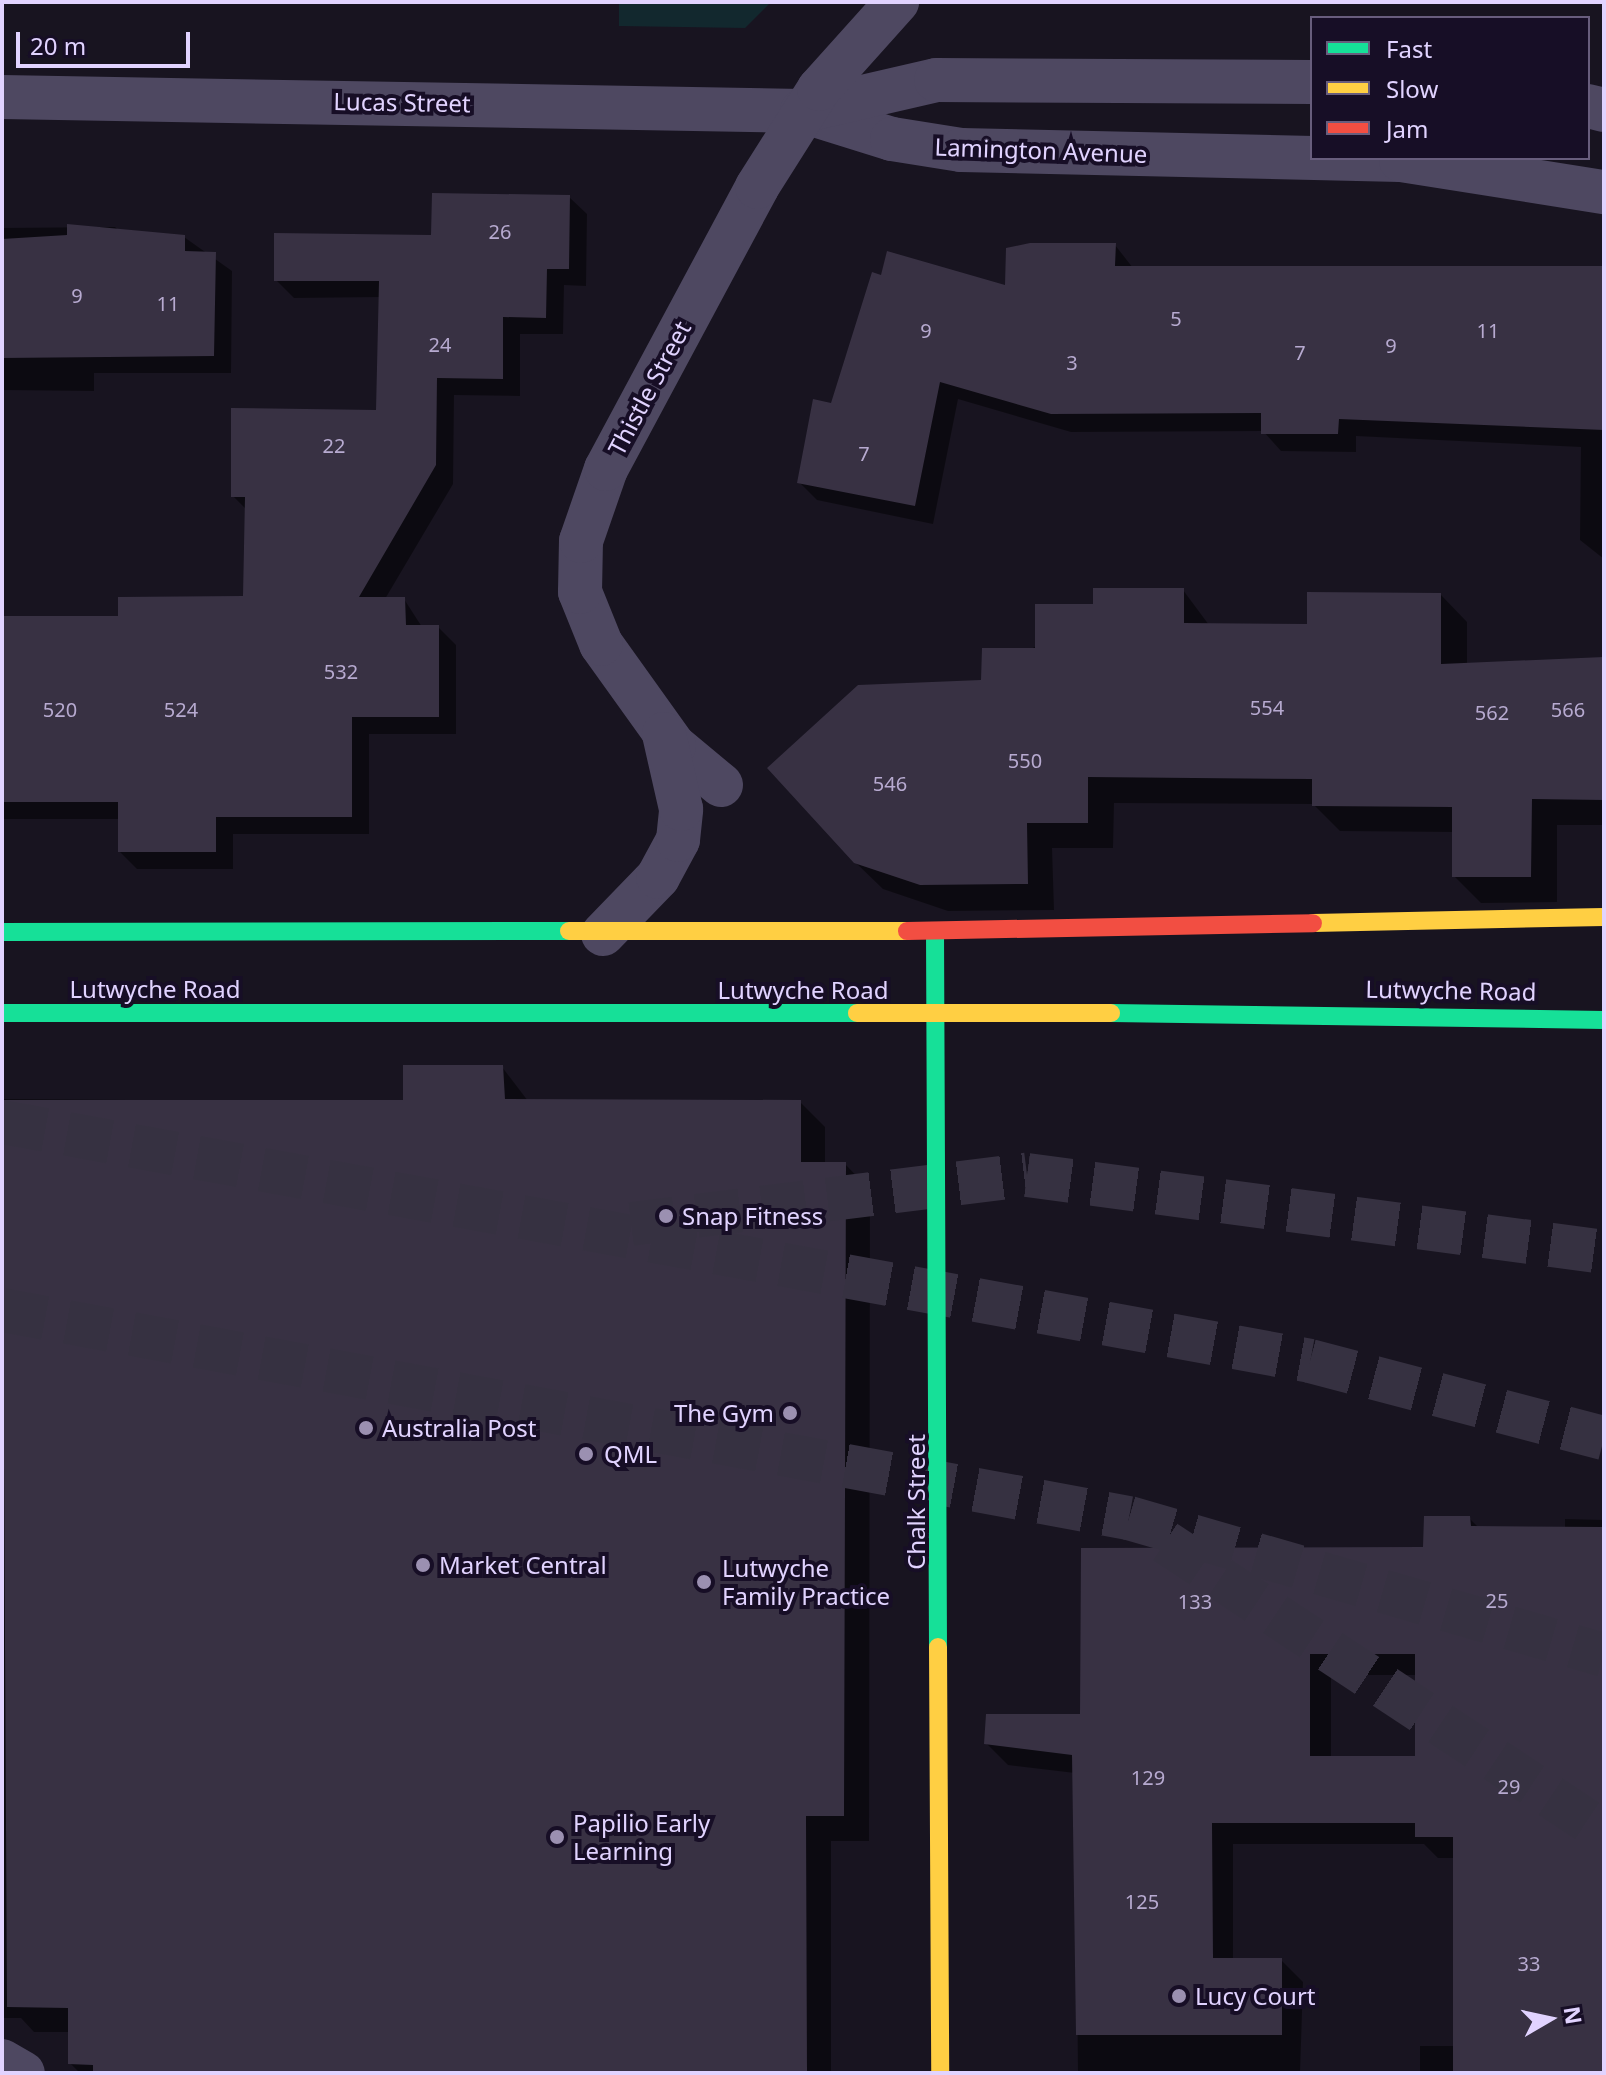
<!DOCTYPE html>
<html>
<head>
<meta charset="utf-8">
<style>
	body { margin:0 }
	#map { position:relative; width:1606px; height:2075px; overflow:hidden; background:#181420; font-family:"Noto Sans",sans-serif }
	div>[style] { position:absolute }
	.green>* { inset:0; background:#12282e }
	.shadow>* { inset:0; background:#0007 }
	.building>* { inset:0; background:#383143 }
	.highway-tunnel>* { height:44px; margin-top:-22px; transform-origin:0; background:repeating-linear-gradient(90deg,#363141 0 44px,transparent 0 66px) }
	.street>* { height:44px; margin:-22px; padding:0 22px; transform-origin:22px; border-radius:22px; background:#4e4861 }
	.fast>* { height:18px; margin:-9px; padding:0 9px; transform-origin:9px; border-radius:9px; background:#16e098 }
	.slow>* { height:18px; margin:-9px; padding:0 9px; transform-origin:9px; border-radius:9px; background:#ffcf43 }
	.jam>* { height:18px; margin:-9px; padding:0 9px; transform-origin:9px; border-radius:9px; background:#f24e42 }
	.dots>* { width:22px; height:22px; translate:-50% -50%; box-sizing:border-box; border:4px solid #170e26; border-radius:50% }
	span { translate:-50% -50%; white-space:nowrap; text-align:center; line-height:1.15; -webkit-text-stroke:8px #170e26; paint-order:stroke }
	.number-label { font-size:20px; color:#b7aad0 }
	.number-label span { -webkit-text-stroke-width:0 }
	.street-label { font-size:24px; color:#e1d3ff }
	.poi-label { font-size:24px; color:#e1d3ff }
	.left { translate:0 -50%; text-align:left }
	.right { translate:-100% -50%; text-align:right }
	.frame { position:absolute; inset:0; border:4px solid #e1d3ff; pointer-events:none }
	.legend { position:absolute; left:1310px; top:16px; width:280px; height:144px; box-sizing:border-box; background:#170e26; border:2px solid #685d7d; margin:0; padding:10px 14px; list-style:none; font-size:24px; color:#e1d3ff }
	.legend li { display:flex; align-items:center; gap:16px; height:40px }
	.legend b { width:40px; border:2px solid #685d7d }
	.north { position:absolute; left:1510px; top:1979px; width:80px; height:80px; -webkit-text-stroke:6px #170e26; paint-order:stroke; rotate:81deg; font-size:22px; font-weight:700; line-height:32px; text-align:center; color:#e1d3ff }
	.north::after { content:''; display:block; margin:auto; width:28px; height:36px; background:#e1d3ff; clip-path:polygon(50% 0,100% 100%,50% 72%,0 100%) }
	.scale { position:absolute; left:16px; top:32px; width:174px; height:36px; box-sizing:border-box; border:4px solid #e1d3ff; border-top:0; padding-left:10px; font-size:24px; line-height:28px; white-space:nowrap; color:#e1d3ff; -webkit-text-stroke:6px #170e26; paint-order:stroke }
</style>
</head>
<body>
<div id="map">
	<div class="green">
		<i style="clip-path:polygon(619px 2px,771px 2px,745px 28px,619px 26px)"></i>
	</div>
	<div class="shadow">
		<i style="clip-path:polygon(569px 197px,587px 214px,586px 286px,564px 285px,563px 334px,520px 334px,520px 396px,454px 395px,453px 484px,385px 599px,404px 599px,422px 627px,438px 627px,456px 645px,456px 734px,369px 734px,369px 834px,233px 834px,233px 869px,137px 869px,120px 852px,120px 819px,2px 819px,2px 618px,120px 618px,245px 598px,247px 510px,233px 496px,378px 412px,381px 297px,294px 298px,276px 280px)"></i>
		<i style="clip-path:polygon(115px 227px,124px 236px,184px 237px,232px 271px,231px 373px,94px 373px,94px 391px,2px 390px,2px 228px)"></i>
		<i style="clip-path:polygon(1115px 245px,1133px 268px,1604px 268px,1604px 559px,1580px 540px,1581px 447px,1356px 436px,1356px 452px,1281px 451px,1263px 431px,1071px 432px,958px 399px,933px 524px,817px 500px,799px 482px,832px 405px,1007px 288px)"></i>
		<i style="clip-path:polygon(1183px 590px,1209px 625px,1309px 626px,1441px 595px,1467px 622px,1467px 665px,1604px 663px,1604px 825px,1557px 825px,1557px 902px,1481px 903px,1454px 876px,1454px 832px,1340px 831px,1313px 804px,1114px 803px,1113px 848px,1052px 848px,1054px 910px,948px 911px,883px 889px,855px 862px,983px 682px,1095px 606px)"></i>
		<i style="clip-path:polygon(502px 1067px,528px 1101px,800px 1102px,825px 1127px,825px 1164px,845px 1164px,870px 1190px,869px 1841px,831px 1841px,831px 2073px,80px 2073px,70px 2063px,70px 2032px,34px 2032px,21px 2018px,2px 2018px,2px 1099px,405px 1102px)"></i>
		<i style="clip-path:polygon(evenodd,1469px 1518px,1479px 1528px,1565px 1529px,1565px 1519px,1604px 1520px,1604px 2073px,1420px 2073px,1420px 2046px,1455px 2046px,1455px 1858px,1438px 1858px,1424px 1844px,1233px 1844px,1233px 1960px,1281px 1960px,1303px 1982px,1300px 2073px,1078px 2073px,1075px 1773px,1008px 1765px,986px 1743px,1082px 1716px,1425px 1549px,1469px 1518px,1331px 1675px,1417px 1675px,1417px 1758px,1331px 1758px,1331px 1675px)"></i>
	</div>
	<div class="building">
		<i style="clip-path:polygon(432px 193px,570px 195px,569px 269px,547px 269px,546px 318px,503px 317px,503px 379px,437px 378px,436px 465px,359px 597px,405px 597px,406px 625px,439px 625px,439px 717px,352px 717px,352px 817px,216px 817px,216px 852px,118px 852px,118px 802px,2px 802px,2px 616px,118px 616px,118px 597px,243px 596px,245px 497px,231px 497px,231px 408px,376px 410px,379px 281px,274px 281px,274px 233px,431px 235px)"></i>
		<i style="clip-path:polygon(67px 224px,185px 235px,185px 251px,216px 252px,214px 356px,2px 358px,2px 239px,67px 235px)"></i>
		<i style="clip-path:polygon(1030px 243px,1116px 243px,1115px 266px,1604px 266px,1604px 430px,1339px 419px,1338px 434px,1261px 434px,1261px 413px,1051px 414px,940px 382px,915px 506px,797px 483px,813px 399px,831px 403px,872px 272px,881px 275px,887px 251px,1005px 285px,1006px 248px)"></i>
		<i style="clip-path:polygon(1093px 588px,1184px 588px,1184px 623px,1307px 624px,1307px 592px,1441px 593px,1441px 664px,1604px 657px,1604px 800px,1532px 799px,1531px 877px,1452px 877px,1452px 807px,1312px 806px,1312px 779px,1088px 777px,1088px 823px,1027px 823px,1028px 884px,920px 885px,854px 863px,767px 768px,858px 685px,981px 680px,982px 648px,1035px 648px,1035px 604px,1093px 604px)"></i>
		<i style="clip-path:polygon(403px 1065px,503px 1065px,505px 1099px,801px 1100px,801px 1162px,846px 1162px,844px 1816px,806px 1816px,807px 2073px,93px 2073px,93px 2065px,68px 2064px,68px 2008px,7px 2007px,2px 1100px,403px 1100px)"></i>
		<i style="clip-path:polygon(evenodd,1424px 1516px,1470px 1516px,1471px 1526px,1604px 1527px,1604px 2073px,1453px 2073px,1453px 1837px,1415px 1837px,1415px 1823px,1212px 1823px,1213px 1958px,1282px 1958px,1282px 2035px,1076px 2035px,1072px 1755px,984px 1744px,986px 1714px,1080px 1714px,1081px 1548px,1423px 1547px,1424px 1516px,1310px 1654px,1415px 1654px,1415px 1756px,1310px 1756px,1310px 1654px)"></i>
	</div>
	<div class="highway-tunnel">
		<i style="left:2px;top:1122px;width:1330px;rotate:10.35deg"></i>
		<i style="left:1310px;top:1361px;width:304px;rotate:14.7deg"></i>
		<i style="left:631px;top:1224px;width:399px;rotate:-7.1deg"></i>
		<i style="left:1027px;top:1175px;width:582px;rotate:7.6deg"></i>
		<i style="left:2px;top:1310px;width:1146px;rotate:10.46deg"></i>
		<i style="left:1129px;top:1518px;width:494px;rotate:16.1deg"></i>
		<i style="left:1165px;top:1542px;width:526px;rotate:33.45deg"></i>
	</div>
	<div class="street">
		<i style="left:2px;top:97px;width:800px;rotate:1deg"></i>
		<i style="left:802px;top:111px;width:94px;rotate:17.3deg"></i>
		<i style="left:892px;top:139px;width:70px;rotate:9.1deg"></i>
		<i style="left:961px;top:150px;width:440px;rotate:1.3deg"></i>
		<i style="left:1401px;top:160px;width:206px;rotate:9deg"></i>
		<i style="left:1588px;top:106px;width:16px;rotate:14deg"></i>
		<i style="left:802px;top:111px;width:138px;rotate:-13deg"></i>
		<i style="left:936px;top:80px;width:376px;rotate:0.3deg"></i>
		<i style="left:721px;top:785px;width:61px;rotate:-140.3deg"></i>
		<i style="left:674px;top:746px;width:125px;rotate:-125.6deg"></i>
		<i style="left:601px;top:644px;width:56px;rotate:-112deg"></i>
		<i style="left:580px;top:592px;width:51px;rotate:-88.9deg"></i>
		<i style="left:581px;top:541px;width:76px;rotate:-70.9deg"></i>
		<i style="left:606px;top:469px;width:320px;rotate:-61.8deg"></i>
		<i style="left:757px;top:187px;width:116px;rotate:-57.7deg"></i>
		<i style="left:819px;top:89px;width:117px;rotate:-48.1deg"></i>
		<i style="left:603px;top:934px;width:79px;rotate:-46deg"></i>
		<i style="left:658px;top:877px;width:42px;rotate:-61.6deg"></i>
		<i style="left:678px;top:840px;width:31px;rotate:-84deg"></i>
		<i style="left:681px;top:809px;width:77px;rotate:-102.8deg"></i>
		<i style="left:2px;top:2061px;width:24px;rotate:30deg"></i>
	</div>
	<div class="fast">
		<i style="left:935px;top:931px;width:716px;rotate:89.76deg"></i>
		<i style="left:2px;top:932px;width:567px;rotate:-0.1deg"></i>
		<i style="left:2px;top:1013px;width:855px"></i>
		<i style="left:1111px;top:1013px;width:493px;rotate:0.8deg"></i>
	</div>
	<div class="slow">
		<i style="left:1313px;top:923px;width:291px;rotate:-1.2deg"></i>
		<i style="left:569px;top:931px;width:338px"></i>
		<i style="left:857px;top:1013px;width:254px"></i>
		<i style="left:938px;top:1647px;width:426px;rotate:89.7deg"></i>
	</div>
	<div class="jam">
		<i style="left:907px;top:931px;width:406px;rotate:-1.1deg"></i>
	</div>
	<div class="dots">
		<i style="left:666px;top:1216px;background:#9b90b1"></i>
		<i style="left:790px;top:1413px;background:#9b90b1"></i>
		<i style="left:366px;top:1428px;background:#9b90b1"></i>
		<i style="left:586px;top:1454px;background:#9b90b1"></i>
		<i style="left:423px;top:1565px;background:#9b90b1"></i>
		<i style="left:704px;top:1582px;background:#9b90b1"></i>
		<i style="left:557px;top:1837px;background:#9b90b1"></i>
		<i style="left:1179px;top:1996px;background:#9b90b1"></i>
	</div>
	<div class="number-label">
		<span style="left:500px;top:231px">26</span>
		<span style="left:77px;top:295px">9</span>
		<span style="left:168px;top:303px">11</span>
		<span style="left:1176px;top:318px">5</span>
		<span style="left:926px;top:330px">9</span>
		<span style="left:1488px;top:330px">11</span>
		<span style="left:440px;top:344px">24</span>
		<span style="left:1391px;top:345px">9</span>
		<span style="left:1300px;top:352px">7</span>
		<span style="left:1072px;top:362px">3</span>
		<span style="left:334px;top:445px">22</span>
		<span style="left:864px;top:453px">7</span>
		<span style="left:341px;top:671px">532</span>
		<span style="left:1267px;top:707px">554</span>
		<span style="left:60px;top:709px">520</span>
		<span style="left:181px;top:709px">524</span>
		<span style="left:1568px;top:709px">566</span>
		<span style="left:1492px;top:712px">562</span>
		<span style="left:1025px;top:760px">550</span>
		<span style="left:890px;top:783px">546</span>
		<span style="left:1497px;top:1600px">25</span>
		<span style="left:1195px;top:1601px">133</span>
		<span style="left:1148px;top:1777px">129</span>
		<span style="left:1509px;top:1786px">29</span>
		<span style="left:1142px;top:1901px">125</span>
		<span style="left:1529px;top:1963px">33</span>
	</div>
	<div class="street-label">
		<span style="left:402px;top:102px;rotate:1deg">Lucas Street</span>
		<span style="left:1041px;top:150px;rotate:2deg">Lamington Avenue</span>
		<span style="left:649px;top:388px;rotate:-62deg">Thistle Street</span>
		<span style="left:155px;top:989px">Lutwyche Road</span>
		<span style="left:803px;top:990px">Lutwyche Road</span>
		<span style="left:1451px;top:990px;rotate:1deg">Lutwyche Road</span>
		<span style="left:916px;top:1502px;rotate:-90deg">Chalk Street</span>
	</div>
	<div class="poi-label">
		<span class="left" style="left:682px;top:1216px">Snap Fitness</span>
		<span class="right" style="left:774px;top:1413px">The Gym</span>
		<span class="left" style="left:382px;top:1428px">Australia Post</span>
		<span class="left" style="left:604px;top:1454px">QML</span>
		<span class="left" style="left:439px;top:1565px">Market Central</span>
		<span class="left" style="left:722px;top:1582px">Lutwyche<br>Family Practice</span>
		<span class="left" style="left:573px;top:1837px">Papilio Early<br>Learning</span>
		<span class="left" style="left:1195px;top:1996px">Lucy Court</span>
	</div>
	<div class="frame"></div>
	<ul class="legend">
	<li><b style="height:10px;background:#16e098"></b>Fast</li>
	<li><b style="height:10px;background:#ffcf43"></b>Slow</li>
	<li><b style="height:10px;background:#f24e42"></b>Jam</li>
	</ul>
	<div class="north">N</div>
	<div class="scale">20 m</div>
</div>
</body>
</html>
